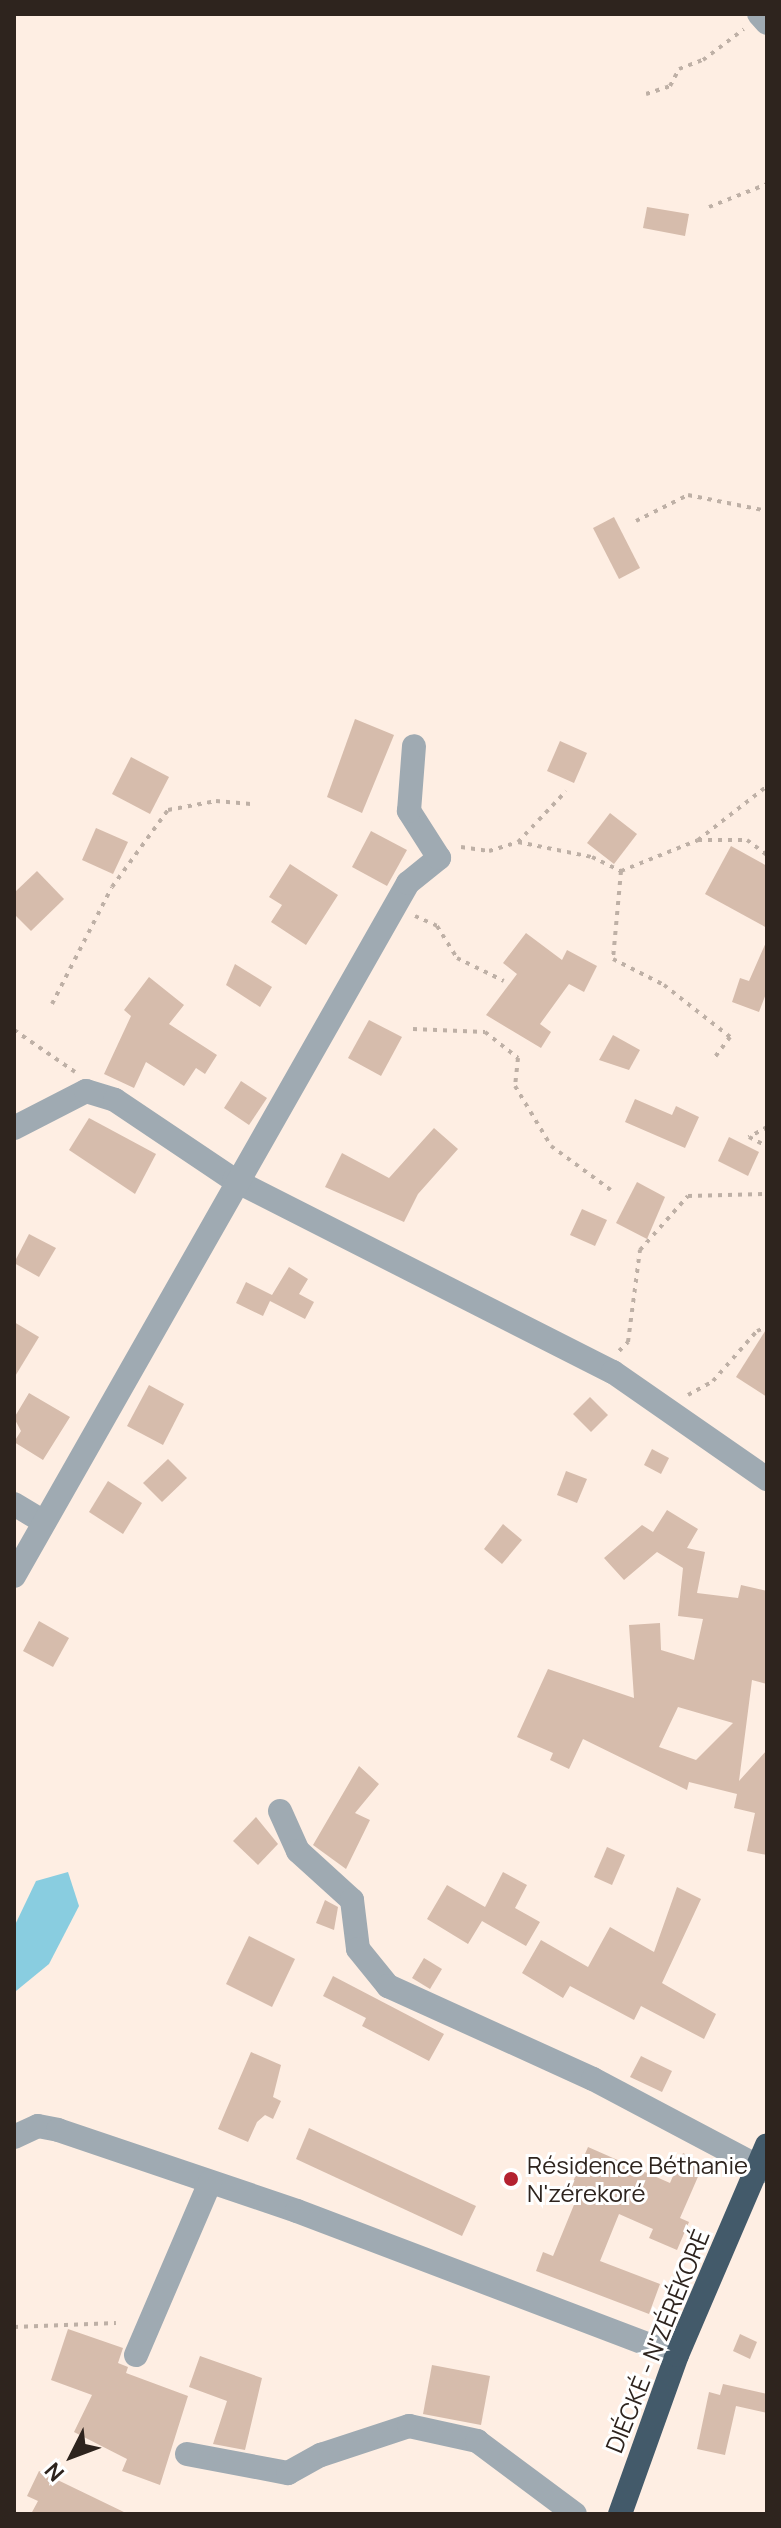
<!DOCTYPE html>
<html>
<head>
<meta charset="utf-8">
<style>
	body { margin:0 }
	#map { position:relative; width:781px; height:2528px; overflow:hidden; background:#feeee3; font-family:Manrope,sans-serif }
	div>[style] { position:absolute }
	.water>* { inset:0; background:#89cde0 }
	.building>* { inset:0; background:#d6bcac }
	.path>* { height:4px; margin-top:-2px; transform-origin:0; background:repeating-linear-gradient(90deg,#beb0a6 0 4px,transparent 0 10px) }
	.minor>* { height:24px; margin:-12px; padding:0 12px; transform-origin:12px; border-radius:12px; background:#9faab2 }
	.highway>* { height:24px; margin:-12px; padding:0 12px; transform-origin:12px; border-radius:12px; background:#435a6a }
	.dots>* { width:22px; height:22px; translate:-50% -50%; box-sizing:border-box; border:4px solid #fff; border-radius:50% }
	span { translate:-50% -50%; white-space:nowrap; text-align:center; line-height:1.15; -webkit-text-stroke:6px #fff; paint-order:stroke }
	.poi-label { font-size:24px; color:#2e241e }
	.left { translate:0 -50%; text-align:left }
	.street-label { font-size:24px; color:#2e241e }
	.frame { position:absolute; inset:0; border:16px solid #2e241e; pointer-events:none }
	.north { position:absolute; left:32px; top:2416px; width:80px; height:80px; -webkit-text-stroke:6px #fff; paint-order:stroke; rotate:228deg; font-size:22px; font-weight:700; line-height:32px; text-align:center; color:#2e241e }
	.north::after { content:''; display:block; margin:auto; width:28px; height:36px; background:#2e241e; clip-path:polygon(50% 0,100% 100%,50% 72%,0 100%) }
</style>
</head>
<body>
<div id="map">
	<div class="water">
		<i style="clip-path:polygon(68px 1872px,79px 1906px,49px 1964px,16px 1991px,14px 1927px,36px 1881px)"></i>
	</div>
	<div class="building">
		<i style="clip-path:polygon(647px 207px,689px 214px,685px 236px,643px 228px)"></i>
		<i style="clip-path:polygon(614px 517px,640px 568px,619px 579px,593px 528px)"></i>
		<i style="clip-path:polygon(355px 719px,394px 735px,362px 813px,327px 797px)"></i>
		<i style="clip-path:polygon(560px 741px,587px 753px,574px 783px,547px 771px)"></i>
		<i style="clip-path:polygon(131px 757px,169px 777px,150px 814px,112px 794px)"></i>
		<i style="clip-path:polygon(610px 813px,637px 834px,614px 864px,587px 843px)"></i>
		<i style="clip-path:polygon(96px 828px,128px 842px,113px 874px,82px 860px)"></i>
		<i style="clip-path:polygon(371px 831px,407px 850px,387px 886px,352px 867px)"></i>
		<i style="clip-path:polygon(731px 846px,767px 866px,767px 928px,705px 894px)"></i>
		<i style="clip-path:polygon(290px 864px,338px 895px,306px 945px,271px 922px,282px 905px,269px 897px)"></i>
		<i style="clip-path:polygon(37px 871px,64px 899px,31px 931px,14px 914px,14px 893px)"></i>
		<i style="clip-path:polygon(526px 933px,562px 960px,567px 950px,597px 966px,584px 992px,569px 984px,540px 1024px,551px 1032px,541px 1048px,486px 1015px,517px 974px,503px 963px)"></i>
		<i style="clip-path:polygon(767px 940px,767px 991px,759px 1012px,732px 1002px,740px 978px,749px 981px)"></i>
		<i style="clip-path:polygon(235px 964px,272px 987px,260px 1007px,226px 985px)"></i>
		<i style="clip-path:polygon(149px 977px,184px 1005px,169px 1024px,217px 1055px,205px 1074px,196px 1068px,184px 1086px,146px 1062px,134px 1088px,104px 1074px,131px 1016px,124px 1010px)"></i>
		<i style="clip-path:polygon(369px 1020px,402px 1037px,381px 1076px,348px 1058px)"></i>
		<i style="clip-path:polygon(613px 1035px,640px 1050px,629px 1070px,599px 1060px)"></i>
		<i style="clip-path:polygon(241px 1081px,267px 1098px,249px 1125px,224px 1108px)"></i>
		<i style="clip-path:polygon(635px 1099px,672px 1115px,676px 1106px,699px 1117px,685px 1148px,625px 1122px)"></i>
		<i style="clip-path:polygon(89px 1118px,156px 1154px,135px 1194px,69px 1150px)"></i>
		<i style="clip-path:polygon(434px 1128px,458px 1149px,418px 1194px,404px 1222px,325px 1187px,342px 1153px,389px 1178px)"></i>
		<i style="clip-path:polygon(729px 1137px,759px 1152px,748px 1176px,718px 1161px)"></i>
		<i style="clip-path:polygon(637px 1182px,665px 1197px,647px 1239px,616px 1223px)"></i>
		<i style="clip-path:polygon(582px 1209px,607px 1220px,595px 1246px,570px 1235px)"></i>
		<i style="clip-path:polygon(29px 1234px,56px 1248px,39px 1277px,14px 1263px)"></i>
		<i style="clip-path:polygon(289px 1267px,308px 1279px,299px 1294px,314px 1302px,305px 1319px,270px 1301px,263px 1316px,236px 1303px,246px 1282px,272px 1295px)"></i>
		<i style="clip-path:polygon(14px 1322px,39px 1337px,14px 1378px)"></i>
		<i style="clip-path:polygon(767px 1328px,767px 1397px,736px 1377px)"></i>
		<i style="clip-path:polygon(149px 1385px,184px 1404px,163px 1445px,127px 1426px)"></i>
		<i style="clip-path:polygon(29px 1393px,70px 1417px,43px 1460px,14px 1442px,21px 1431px,14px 1418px)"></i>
		<i style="clip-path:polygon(590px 1397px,608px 1415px,591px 1432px,573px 1414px)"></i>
		<i style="clip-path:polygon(652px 1449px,669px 1458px,661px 1474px,644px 1465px)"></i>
		<i style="clip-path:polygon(168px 1459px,187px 1478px,162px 1502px,143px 1483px)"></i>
		<i style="clip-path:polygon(566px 1471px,587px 1479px,577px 1503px,557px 1495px)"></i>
		<i style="clip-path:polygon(108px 1481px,142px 1503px,123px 1534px,89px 1512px)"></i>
		<i style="clip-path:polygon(evenodd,667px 1510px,698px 1529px,687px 1548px,705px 1552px,697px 1593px,738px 1598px,741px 1585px,767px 1591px,767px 1684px,752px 1680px,739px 1781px,767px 1750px,767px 1855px,747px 1851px,755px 1813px,734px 1808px,737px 1794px,689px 1782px,687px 1790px,583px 1739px,569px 1769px,550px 1760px,553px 1753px,517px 1737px,548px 1669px,634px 1698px,629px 1625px,660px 1623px,661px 1650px,694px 1660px,703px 1619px,678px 1616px,683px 1568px,657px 1552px,624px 1580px,604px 1558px,642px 1525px,653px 1532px,667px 1510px,678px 1707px,733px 1723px,696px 1760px,659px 1747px,678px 1707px)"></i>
		<i style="clip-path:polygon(503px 1524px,522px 1540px,502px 1564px,484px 1549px)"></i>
		<i style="clip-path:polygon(39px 1621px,69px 1638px,53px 1667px,23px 1651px)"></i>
		<i style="clip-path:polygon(359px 1766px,379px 1784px,355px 1813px,370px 1820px,346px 1869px,313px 1845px)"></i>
		<i style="clip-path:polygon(256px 1817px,278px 1844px,258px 1865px,233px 1841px)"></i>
		<i style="clip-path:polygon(607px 1847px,625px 1855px,612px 1885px,594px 1877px)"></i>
		<i style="clip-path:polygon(503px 1872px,527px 1885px,515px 1908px,540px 1922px,526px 1946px,482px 1921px,468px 1944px,427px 1919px,447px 1885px,485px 1907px)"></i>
		<i style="clip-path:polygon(677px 1887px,701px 1899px,662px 1983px,716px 2014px,704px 2039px,641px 2006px,634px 2020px,570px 1986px,563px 1998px,522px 1973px,541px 1940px,588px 1967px,610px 1927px,654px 1952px)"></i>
		<i style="clip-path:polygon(325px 1900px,338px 1907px,334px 1930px,316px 1923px)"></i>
		<i style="clip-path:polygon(249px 1936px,295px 1959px,272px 2007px,226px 1984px)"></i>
		<i style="clip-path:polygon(424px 1958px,442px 1969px,430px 1989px,412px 1978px)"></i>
		<i style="clip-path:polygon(333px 1976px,444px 2034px,429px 2061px,362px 2026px,366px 2018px,323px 1996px)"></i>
		<i style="clip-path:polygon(251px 2052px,281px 2065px,273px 2097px,281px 2101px,273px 2119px,265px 2115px,257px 2122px,248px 2142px,218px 2129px)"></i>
		<i style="clip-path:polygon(641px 2056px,672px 2071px,662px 2092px,630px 2077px)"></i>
		<i style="clip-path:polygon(309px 2128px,476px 2206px,462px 2236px,296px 2159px)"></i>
		<i style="clip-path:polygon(588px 2147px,670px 2183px,683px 2153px,704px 2163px,680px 2218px,689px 2222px,677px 2250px,649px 2238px,653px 2229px,619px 2214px,600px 2261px,660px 2284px,649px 2314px,536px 2271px,543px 2252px,553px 2256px,578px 2195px,569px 2191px)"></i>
		<i style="clip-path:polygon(68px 2329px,123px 2348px,118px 2363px,128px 2367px,126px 2373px,188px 2396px,160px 2485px,122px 2471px,127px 2459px,74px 2432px,92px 2395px,51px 2380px)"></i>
		<i style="clip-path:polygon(740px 2334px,757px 2342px,750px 2359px,733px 2351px)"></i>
		<i style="clip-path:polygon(200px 2356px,262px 2378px,245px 2450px,213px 2444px,227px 2401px,189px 2387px)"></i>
		<i style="clip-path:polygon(432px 2365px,490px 2376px,481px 2425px,423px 2414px)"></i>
		<i style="clip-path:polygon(723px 2384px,767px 2394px,767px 2413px,736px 2406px,725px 2455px,697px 2449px,709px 2392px,720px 2395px)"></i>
		<i style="clip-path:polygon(39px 2471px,128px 2514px,31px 2514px,38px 2501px,27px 2496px)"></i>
	</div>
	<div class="path">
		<i style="left:646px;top:94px;width:25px;rotate:-18deg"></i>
		<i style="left:670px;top:86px;width:19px;rotate:-62deg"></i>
		<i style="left:679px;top:69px;width:26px;rotate:-21deg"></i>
		<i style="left:703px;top:60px;width:51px;rotate:-37.1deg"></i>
		<i style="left:709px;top:207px;width:62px;rotate:-21.6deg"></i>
		<i style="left:636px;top:521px;width:58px;rotate:-26.6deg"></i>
		<i style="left:688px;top:495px;width:81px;rotate:11.4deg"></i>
		<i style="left:698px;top:840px;width:88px;rotate:-38deg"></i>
		<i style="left:518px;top:842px;width:76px;rotate:11.5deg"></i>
		<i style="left:592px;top:857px;width:32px;rotate:26deg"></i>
		<i style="left:621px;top:871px;width:83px;rotate:-21.9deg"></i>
		<i style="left:698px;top:840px;width:49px"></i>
		<i style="left:747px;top:840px;width:25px;rotate:37deg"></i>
		<i style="left:461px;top:847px;width:28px;rotate:8deg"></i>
		<i style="left:489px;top:851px;width:30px;rotate:-17deg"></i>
		<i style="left:518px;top:842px;width:70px;rotate:-46.7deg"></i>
		<i style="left:621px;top:871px;width:88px;rotate:95.2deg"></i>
		<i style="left:613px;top:959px;width:57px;rotate:27deg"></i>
		<i style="left:664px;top:985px;width:84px;rotate:38.2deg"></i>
		<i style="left:730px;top:1037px;width:25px;rotate:127deg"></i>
		<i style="left:415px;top:916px;width:24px;rotate:24deg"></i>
		<i style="left:437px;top:926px;width:38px;rotate:58deg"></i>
		<i style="left:457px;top:958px;width:52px;rotate:26.1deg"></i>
		<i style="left:52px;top:1004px;width:131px;rotate:-62.9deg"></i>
		<i style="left:112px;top:887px;width:95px;rotate:-54deg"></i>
		<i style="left:168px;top:810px;width:49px;rotate:-10.6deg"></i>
		<i style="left:216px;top:801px;width:38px;rotate:5deg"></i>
		<i style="left:413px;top:1029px;width:72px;rotate:2.4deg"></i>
		<i style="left:485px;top:1032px;width:42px;rotate:38.2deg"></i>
		<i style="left:518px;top:1058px;width:28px;rotate:96deg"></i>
		<i style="left:515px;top:1086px;width:70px;rotate:59deg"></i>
		<i style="left:551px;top:1146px;width:74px;rotate:36.3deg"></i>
		<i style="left:14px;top:1030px;width:74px;rotate:34.5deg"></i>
		<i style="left:767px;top:1127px;width:21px;rotate:151deg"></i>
		<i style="left:749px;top:1137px;width:20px;rotate:27deg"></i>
		<i style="left:619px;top:1351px;width:13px;rotate:-45deg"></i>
		<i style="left:628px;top:1342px;width:93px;rotate:-82.6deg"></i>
		<i style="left:640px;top:1250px;width:72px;rotate:-48.4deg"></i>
		<i style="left:688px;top:1196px;width:79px;rotate:-1.5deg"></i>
		<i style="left:688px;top:1395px;width:29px;rotate:-29deg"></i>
		<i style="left:713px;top:1381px;width:67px;rotate:-48.7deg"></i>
		<i style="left:757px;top:1331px;width:11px;rotate:-22deg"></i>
		<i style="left:14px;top:2327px;width:102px;rotate:-2.2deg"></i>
	</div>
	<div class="minor">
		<i style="left:759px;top:14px;width:12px;rotate:48deg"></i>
		<i style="left:14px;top:1128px;width:81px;rotate:-27.2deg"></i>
		<i style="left:86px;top:1091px;width:30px;rotate:17deg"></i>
		<i style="left:115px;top:1100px;width:143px;rotate:33.9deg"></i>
		<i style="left:234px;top:1180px;width:425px;rotate:26.9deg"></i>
		<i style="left:613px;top:1372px;width:188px;rotate:34.8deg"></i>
		<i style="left:14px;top:1504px;width:35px;rotate:31deg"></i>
		<i style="left:14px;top:1576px;width:797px;rotate:-60.38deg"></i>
		<i style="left:408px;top:883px;width:40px;rotate:-39deg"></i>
		<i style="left:439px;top:858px;width:56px;rotate:-122.6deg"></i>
		<i style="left:409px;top:811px;width:65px;rotate:-85.6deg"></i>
		<i style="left:280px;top:1811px;width:44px;rotate:65.8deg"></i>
		<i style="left:298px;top:1851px;width:73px;rotate:42.2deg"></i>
		<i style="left:352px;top:1900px;width:49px;rotate:83deg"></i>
		<i style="left:358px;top:1949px;width:48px;rotate:51deg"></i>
		<i style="left:388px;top:1986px;width:225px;rotate:24.4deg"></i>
		<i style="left:593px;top:2079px;width:197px;rotate:27.9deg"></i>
		<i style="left:14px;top:2137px;width:26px;rotate:-25deg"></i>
		<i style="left:38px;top:2126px;width:20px;rotate:11deg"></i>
		<i style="left:58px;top:2130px;width:252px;rotate:18.7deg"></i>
		<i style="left:297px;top:2211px;width:406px;rotate:20.8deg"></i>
		<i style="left:136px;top:2355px;width:188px;rotate:-66.8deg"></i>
		<i style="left:187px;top:2454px;width:103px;rotate:10.7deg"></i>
		<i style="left:288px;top:2473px;width:38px;rotate:-29deg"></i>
		<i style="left:321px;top:2455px;width:93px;rotate:-18.2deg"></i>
		<i style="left:409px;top:2426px;width:70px;rotate:12.4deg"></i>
		<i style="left:477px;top:2441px;width:122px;rotate:36.7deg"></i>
	</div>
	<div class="highway">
		<i style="left:620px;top:2514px;width:169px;rotate:-70.3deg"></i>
		<i style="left:677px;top:2355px;width:228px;rotate:-66.8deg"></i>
	</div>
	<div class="dots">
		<i style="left:511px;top:2179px;background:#b42230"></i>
	</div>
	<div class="poi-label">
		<span class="left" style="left:527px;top:2179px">Résidence Béthanie<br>N'zérekoré</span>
	</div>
	<div class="street-label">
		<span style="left:657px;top:2341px;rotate:-68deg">DIÉCKÉ - N'ZÉRÉKORÉ</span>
	</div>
	<div class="frame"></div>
	<div class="north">N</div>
</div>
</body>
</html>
